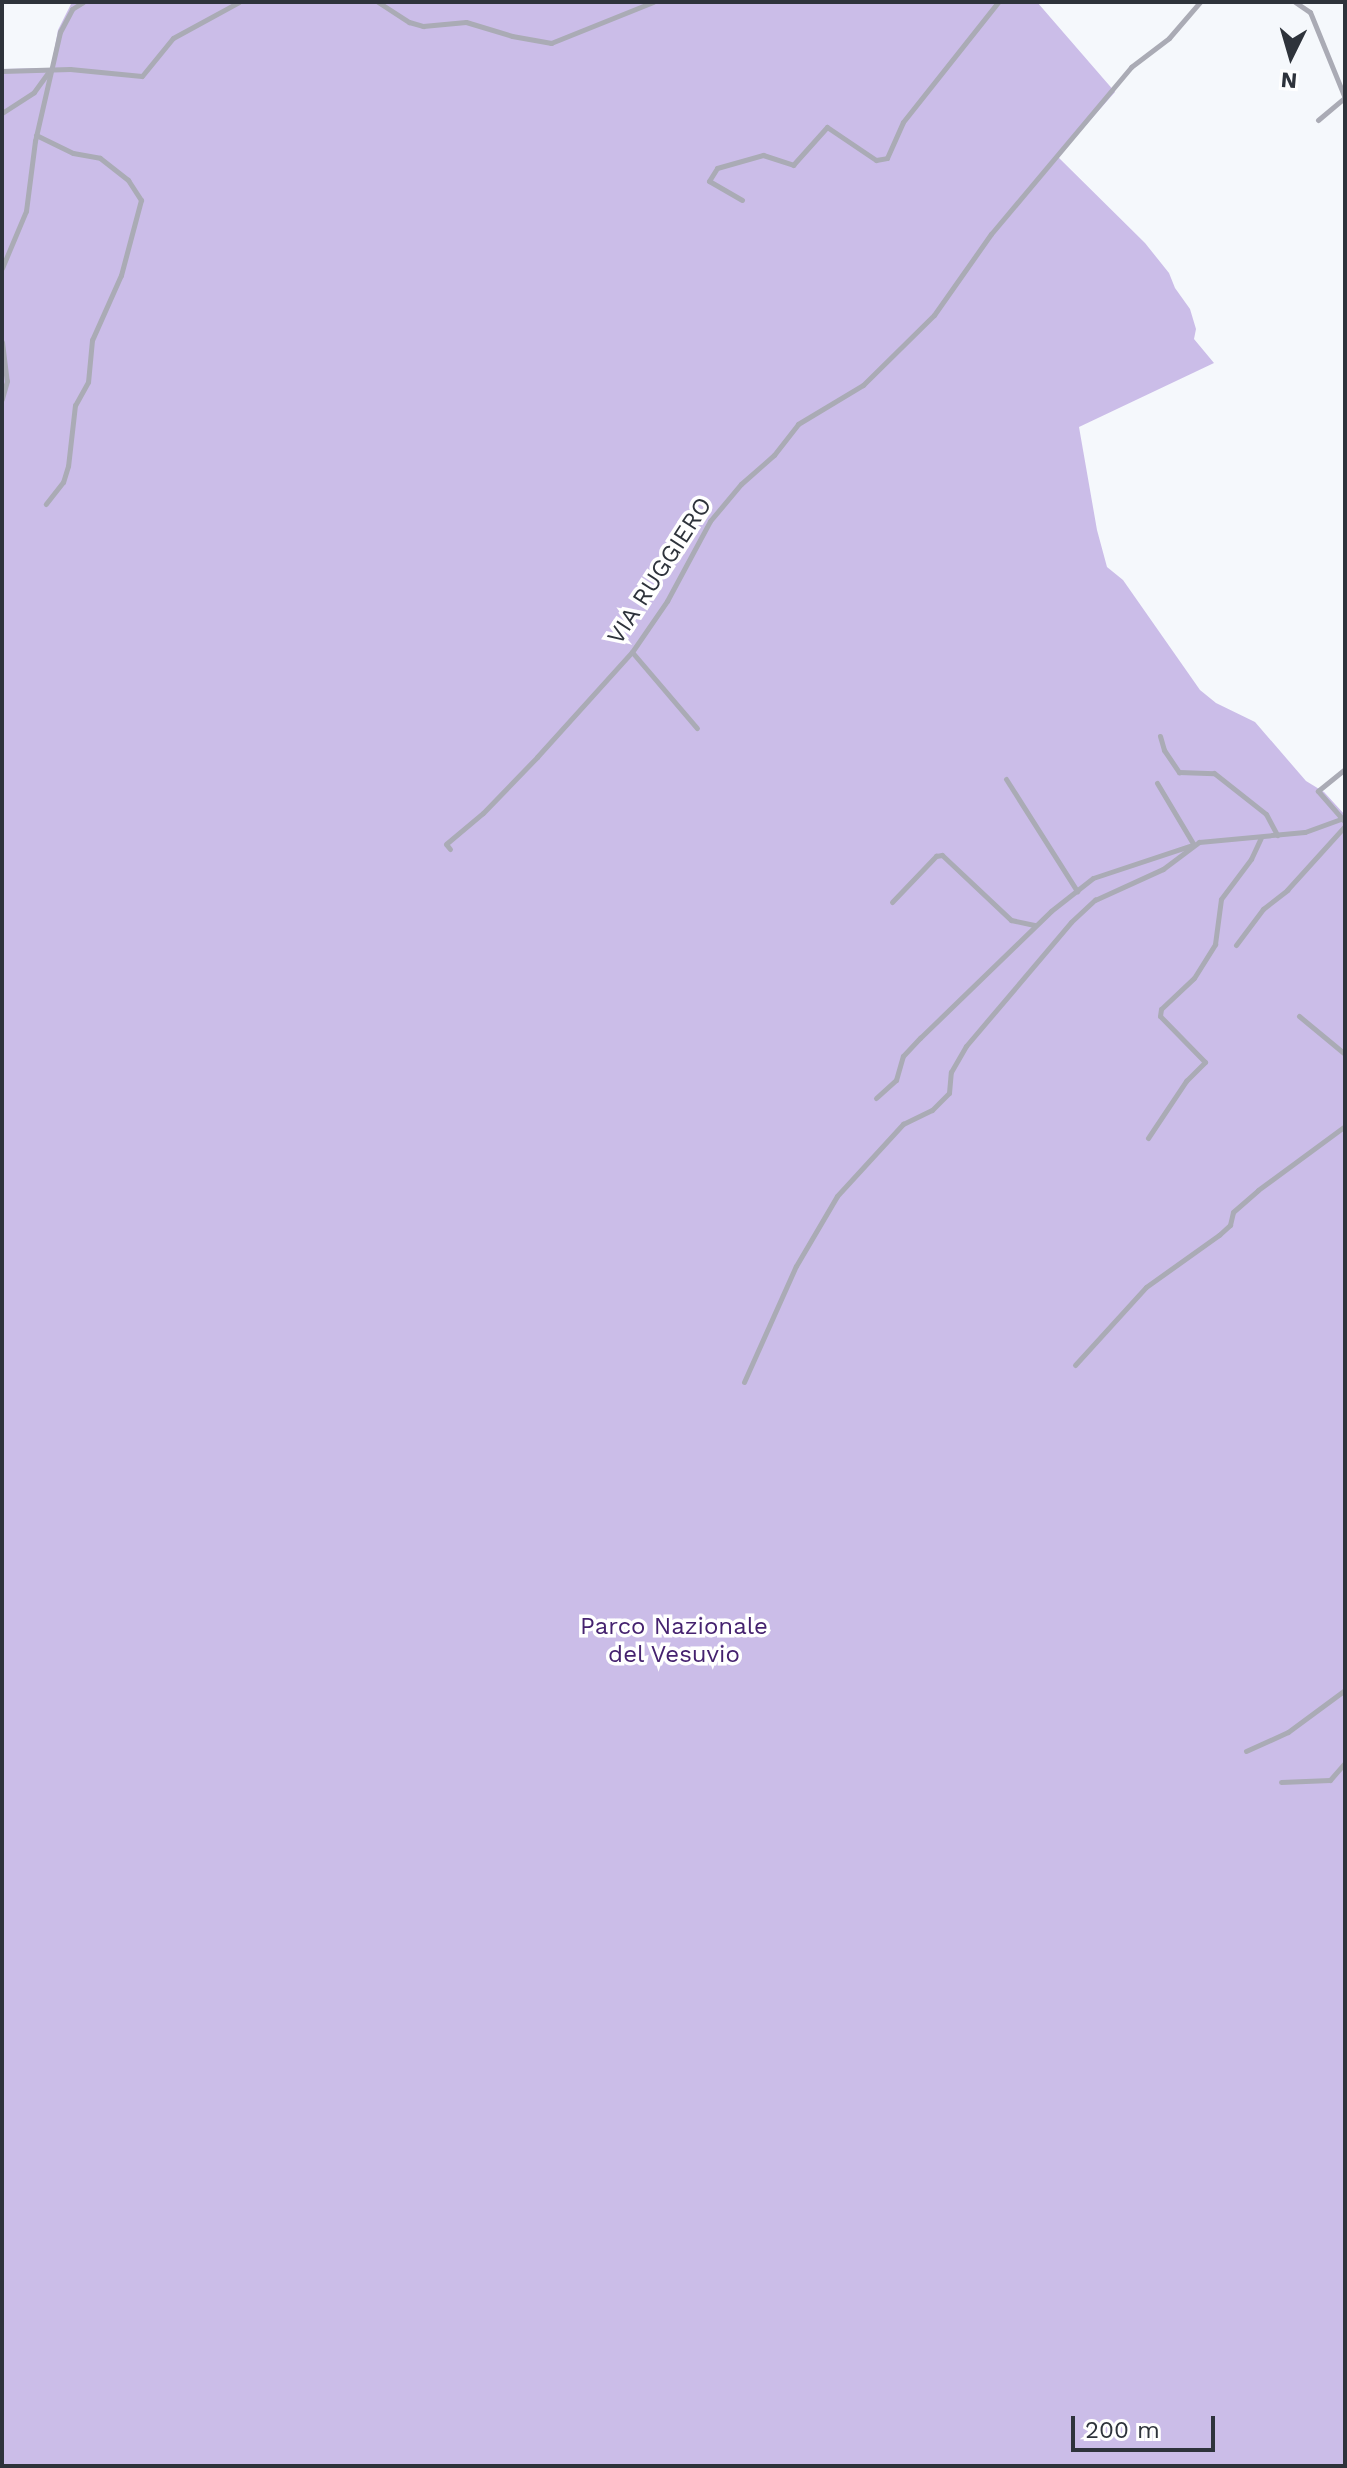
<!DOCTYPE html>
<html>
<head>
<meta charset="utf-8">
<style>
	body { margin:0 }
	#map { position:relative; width:1347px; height:2468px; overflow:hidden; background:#f5f8fc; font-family:"Work Sans",sans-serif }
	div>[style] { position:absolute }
	.green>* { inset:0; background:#cbbde8 }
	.minor>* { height:5px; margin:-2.5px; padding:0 2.5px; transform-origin:2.5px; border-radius:2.5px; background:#aaabb5 }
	span { translate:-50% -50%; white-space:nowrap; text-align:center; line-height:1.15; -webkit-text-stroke:7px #fff; paint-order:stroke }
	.street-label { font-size:24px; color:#2e333b }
	.park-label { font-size:24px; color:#45226f }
	.frame { position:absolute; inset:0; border:4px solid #2e333b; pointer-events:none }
	.north { position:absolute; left:1251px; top:16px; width:80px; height:80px; -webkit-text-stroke:6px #fff; paint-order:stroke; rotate:185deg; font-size:22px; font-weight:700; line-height:32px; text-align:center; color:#2e333b }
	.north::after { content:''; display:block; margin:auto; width:28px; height:36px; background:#2e333b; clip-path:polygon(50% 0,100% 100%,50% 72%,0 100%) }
	.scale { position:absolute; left:1071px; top:2416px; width:144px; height:36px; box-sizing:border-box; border:4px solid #2e333b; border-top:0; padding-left:10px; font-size:24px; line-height:28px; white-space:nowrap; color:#2e333b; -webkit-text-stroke:6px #fff; paint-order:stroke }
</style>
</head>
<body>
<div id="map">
	<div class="green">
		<i style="clip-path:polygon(72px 2px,1037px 2px,1115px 92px,1058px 157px,1145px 243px,1169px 273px,1175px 288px,1190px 309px,1196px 329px,1194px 339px,1214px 363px,1079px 427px,1097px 530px,1107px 567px,1123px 580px,1200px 690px,1216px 703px,1255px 722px,1306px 781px,1324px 792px,1345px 815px,1345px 2466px,2px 2466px,2px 69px,51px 68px,58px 30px)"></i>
	</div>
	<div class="minor">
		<i style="left:378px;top:2px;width:37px;rotate:33deg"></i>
		<i style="left:409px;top:22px;width:15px;rotate:16deg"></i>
		<i style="left:423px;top:26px;width:43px;rotate:-5.3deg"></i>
		<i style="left:466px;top:22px;width:48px;rotate:16.9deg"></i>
		<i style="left:512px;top:36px;width:40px;rotate:10deg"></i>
		<i style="left:551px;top:43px;width:110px;rotate:-21.9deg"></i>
		<i style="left:1295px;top:2px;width:18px;rotate:34deg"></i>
		<i style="left:1310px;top:12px;width:93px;rotate:67.9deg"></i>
		<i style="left:2px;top:71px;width:68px;rotate:-1.7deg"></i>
		<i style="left:70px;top:69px;width:72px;rotate:5.6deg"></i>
		<i style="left:142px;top:76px;width:49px;rotate:-50.8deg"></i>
		<i style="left:173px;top:38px;width:75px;rotate:-28.6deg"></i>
		<i style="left:2px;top:113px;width:38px;rotate:-33deg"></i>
		<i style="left:34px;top:92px;width:24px;rotate:-54deg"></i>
		<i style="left:1318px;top:120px;width:34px;rotate:-40deg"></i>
		<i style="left:36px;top:135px;width:41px;rotate:25.9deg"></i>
		<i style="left:73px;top:153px;width:27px;rotate:10deg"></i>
		<i style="left:100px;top:158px;width:36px;rotate:38deg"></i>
		<i style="left:128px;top:180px;width:24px;rotate:57deg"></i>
		<i style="left:141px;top:200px;width:78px;rotate:104.9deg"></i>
		<i style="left:121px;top:275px;width:71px;rotate:114deg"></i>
		<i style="left:92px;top:340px;width:42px;rotate:95.4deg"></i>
		<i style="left:88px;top:382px;width:26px;rotate:119deg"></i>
		<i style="left:75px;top:405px;width:61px;rotate:96.5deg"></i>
		<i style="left:68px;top:466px;width:17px;rotate:107deg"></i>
		<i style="left:63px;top:482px;width:28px;rotate:128deg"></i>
		<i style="left:742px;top:200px;width:38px;rotate:-150deg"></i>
		<i style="left:709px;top:181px;width:15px;rotate:-58deg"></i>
		<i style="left:717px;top:168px;width:48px;rotate:-15.8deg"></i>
		<i style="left:763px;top:155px;width:32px;rotate:18deg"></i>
		<i style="left:793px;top:165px;width:51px;rotate:-48.2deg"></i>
		<i style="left:827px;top:127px;width:59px;rotate:34deg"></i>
		<i style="left:876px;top:160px;width:11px;rotate:-10deg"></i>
		<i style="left:887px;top:158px;width:39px;rotate:-66deg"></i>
		<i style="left:903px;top:122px;width:153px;rotate:-51.6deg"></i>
		<i style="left:2px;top:268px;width:62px;rotate:-67.2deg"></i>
		<i style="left:26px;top:211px;width:71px;rotate:-82.7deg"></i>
		<i style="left:35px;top:141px;width:112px;rotate:-77.1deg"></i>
		<i style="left:60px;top:32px;width:26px;rotate:-62deg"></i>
		<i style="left:72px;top:9px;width:13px;rotate:-32deg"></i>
		<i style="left:2px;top:342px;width:39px;rotate:83deg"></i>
		<i style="left:7px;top:381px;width:19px;rotate:106deg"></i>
		<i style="left:632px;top:652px;width:100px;rotate:49.5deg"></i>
		<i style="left:1160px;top:736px;width:15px;rotate:74deg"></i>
		<i style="left:1164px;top:750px;width:27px;rotate:56deg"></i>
		<i style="left:1179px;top:772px;width:35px;rotate:2deg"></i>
		<i style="left:1214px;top:773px;width:66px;rotate:38.3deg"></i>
		<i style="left:1266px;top:814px;width:24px;rotate:62deg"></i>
		<i style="left:1345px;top:769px;width:35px;rotate:141deg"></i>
		<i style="left:1318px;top:791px;width:41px;rotate:48.9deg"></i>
		<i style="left:1006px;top:779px;width:133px;rotate:57.6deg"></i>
		<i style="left:1157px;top:783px;width:72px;rotate:59.2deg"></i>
		<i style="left:450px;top:849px;width:6px;rotate:-129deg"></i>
		<i style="left:446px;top:844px;width:48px;rotate:-40deg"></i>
		<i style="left:483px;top:813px;width:78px;rotate:-46deg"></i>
		<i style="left:537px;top:757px;width:142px;rotate:-47.9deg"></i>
		<i style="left:632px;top:652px;width:62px;rotate:-55.5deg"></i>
		<i style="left:667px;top:601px;width:91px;rotate:-61.7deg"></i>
		<i style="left:710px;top:521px;width:48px;rotate:-50deg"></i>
		<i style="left:741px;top:484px;width:44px;rotate:-41.3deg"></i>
		<i style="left:774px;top:455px;width:39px;rotate:-52deg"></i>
		<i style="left:798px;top:424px;width:76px;rotate:-31deg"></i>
		<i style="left:863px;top:385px;width:100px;rotate:-44.6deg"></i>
		<i style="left:934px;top:315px;width:99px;rotate:-54.9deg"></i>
		<i style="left:991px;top:234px;width:218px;rotate:-50deg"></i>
		<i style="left:1131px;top:67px;width:48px;rotate:-37.3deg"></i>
		<i style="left:1169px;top:38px;width:48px;rotate:-49.3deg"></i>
		<i style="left:892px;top:902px;width:64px;rotate:-46.3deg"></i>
		<i style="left:936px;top:856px;width:6px;rotate:-9deg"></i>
		<i style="left:942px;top:855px;width:95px;rotate:43.3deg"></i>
		<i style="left:1011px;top:920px;width:25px;rotate:12deg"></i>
		<i style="left:1236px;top:945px;width:45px;rotate:-53.1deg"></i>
		<i style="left:1263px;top:909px;width:31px;rotate:-38deg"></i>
		<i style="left:1287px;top:890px;width:86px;rotate:-47.8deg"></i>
		<i style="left:1299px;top:1016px;width:60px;rotate:39.6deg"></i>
		<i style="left:876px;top:1098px;width:27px;rotate:-42deg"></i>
		<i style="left:896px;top:1080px;width:25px;rotate:-74deg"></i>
		<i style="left:903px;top:1056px;width:25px;rotate:-47deg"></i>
		<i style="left:920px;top:1038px;width:182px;rotate:-44.1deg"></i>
		<i style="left:1051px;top:911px;width:53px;rotate:-38.2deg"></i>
		<i style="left:1093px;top:878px;width:102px;rotate:-18.3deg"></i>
		<i style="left:1148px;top:1138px;width:69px;rotate:-56.3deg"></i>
		<i style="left:1186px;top:1081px;width:27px;rotate:-45deg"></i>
		<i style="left:1205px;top:1062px;width:64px;rotate:-134.4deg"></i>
		<i style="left:1160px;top:1016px;width:7px;rotate:-82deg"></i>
		<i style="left:1161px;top:1009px;width:45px;rotate:-43.2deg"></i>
		<i style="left:1194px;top:978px;width:40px;rotate:-58deg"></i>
		<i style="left:1215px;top:944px;width:45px;rotate:-82.4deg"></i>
		<i style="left:1221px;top:899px;width:50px;rotate:-53.1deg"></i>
		<i style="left:1251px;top:859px;width:23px;rotate:-65deg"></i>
		<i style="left:1075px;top:1365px;width:105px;rotate:-47.7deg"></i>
		<i style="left:1146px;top:1287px;width:90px;rotate:-35.5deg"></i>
		<i style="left:1219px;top:1235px;width:15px;rotate:-42deg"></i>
		<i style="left:1230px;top:1225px;width:13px;rotate:-77deg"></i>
		<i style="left:1233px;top:1212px;width:33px;rotate:-41deg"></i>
		<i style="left:1258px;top:1190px;width:108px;rotate:-36.3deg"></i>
		<i style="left:744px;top:1382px;width:127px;rotate:-65.9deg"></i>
		<i style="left:796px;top:1266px;width:81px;rotate:-59.6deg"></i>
		<i style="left:837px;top:1196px;width:98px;rotate:-47.5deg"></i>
		<i style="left:903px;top:1124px;width:32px;rotate:-26deg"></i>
		<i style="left:932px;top:1110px;width:24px;rotate:-45deg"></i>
		<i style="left:949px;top:1093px;width:21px;rotate:-85deg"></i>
		<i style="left:951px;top:1072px;width:30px;rotate:-60deg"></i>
		<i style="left:966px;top:1046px;width:162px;rotate:-49.7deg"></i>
		<i style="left:1071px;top:922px;width:33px;rotate:-43deg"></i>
		<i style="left:1095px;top:900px;width:75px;rotate:-24.5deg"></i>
		<i style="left:1163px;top:869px;width:45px;rotate:-36.9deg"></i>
		<i style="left:1199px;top:842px;width:106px;rotate:-5.4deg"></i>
		<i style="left:1305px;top:832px;width:38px;rotate:-20deg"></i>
		<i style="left:1246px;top:1751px;width:46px;rotate:-24.3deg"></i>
		<i style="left:1288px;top:1732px;width:71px;rotate:-36.4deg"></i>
		<i style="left:1281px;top:1782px;width:49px;rotate:-2.3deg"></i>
		<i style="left:1330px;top:1780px;width:23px;rotate:-49deg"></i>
	</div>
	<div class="street-label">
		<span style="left:660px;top:571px;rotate:-57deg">VIA RUGGIERO</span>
	</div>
	<div class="park-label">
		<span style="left:674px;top:1641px">Parco Nazionale<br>del Vesuvio</span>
	</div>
	<div class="frame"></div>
	<div class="north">N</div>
	<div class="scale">200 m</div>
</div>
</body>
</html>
